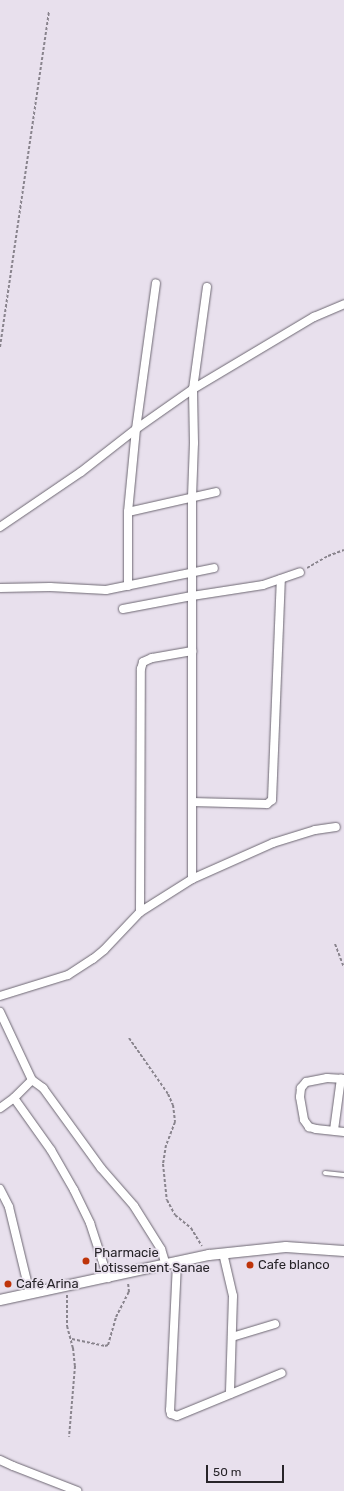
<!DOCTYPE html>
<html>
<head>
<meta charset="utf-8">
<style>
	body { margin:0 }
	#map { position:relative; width:344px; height:1491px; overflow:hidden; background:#e8e0ed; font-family:Rubik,sans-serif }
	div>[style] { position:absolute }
	.path>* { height:2px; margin-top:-1px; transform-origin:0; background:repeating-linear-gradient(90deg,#89848d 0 3px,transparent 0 5px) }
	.roads { filter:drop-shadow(0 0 1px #6d6772) drop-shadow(0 0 1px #6d6772) }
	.service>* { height:4px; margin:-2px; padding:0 2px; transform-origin:2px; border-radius:2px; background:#fff }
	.minor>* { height:8px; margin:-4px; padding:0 4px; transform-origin:4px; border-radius:4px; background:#fff }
	.tertiary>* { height:10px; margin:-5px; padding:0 5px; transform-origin:5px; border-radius:5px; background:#fff }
	.dots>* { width:11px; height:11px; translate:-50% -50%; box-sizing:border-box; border:2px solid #e8e0ed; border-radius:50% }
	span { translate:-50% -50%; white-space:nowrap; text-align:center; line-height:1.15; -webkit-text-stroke:3.5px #e8e0ed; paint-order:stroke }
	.poi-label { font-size:13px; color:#272429 }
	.left { translate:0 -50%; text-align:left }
	.scale { position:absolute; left:206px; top:1465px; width:78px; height:18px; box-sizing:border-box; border:2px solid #272429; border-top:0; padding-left:5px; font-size:12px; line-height:14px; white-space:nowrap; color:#272429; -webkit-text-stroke:3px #e8e0ed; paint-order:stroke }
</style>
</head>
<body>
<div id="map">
	<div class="path">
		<i style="left:0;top:347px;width:339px;rotate:-81.7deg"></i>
		<i style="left:307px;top:568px;width:24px;rotate:-30deg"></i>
		<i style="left:328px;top:556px;width:17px;rotate:-21deg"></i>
		<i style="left:335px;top:944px;width:25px;rotate:69deg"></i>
		<i style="left:129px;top:1038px;width:68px;rotate:55.1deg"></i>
		<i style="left:168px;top:1094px;width:12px;rotate:66deg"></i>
		<i style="left:173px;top:1105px;width:17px;rotate:83deg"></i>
		<i style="left:175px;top:1122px;width:25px;rotate:111deg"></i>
		<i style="left:166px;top:1145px;width:19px;rotate:99deg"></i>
		<i style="left:163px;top:1164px;width:36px;rotate:84deg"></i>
		<i style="left:167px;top:1200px;width:17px;rotate:62deg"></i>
		<i style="left:175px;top:1215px;width:21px;rotate:39deg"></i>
		<i style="left:191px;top:1228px;width:21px;rotate:59deg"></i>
		<i style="left:67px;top:1295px;width:31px;rotate:90deg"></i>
		<i style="left:67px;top:1326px;width:23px;rotate:75deg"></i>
		<i style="left:73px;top:1348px;width:18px;rotate:84deg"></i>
		<i style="left:75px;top:1366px;width:71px;rotate:94.8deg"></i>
		<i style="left:72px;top:1339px;width:34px;rotate:12deg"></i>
		<i style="left:105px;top:1346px;width:3px;rotate:-18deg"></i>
		<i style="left:108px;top:1345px;width:29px;rotate:-74deg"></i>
		<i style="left:116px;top:1317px;width:28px;rotate:-63deg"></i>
		<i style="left:129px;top:1292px;width:9px;rotate:-96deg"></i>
	</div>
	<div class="roads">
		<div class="service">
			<i style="left:325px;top:1173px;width:19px;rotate:6deg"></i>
		</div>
		<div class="minor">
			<i style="left:128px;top:512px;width:90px;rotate:-12.8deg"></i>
			<i style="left:0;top:527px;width:98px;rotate:-34.2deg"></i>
			<i style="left:81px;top:472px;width:70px;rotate:-38deg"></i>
			<i style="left:136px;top:429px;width:70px;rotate:-35.1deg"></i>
			<i style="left:193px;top:389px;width:141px;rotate:-30.8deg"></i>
			<i style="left:314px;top:317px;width:33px;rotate:-23deg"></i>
			<i style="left:128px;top:586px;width:74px;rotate:-90deg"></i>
			<i style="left:128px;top:512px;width:83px;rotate:-84.5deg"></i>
			<i style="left:136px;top:429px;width:147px;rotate:-82.2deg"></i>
			<i style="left:0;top:588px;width:50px;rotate:-1.1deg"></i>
			<i style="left:50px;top:587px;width:56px;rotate:3.1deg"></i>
			<i style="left:106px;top:590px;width:110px;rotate:-11.5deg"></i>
			<i style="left:123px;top:609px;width:70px;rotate:-10.7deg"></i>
			<i style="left:192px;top:596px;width:72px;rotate:-8.8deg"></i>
			<i style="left:263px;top:585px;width:39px;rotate:-19deg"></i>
			<i style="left:192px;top:802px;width:75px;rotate:1.5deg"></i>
			<i style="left:267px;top:804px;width:6px;rotate:-39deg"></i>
			<i style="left:272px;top:800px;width:221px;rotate:-87.7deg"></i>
			<i style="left:192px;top:879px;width:382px;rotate:-90deg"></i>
			<i style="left:192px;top:497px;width:54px;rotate:-87.9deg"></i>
			<i style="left:194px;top:443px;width:54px;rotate:-91.1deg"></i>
			<i style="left:193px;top:389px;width:103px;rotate:-82.2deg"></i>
			<i style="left:140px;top:912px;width:243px;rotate:-89.8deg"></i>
			<i style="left:141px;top:669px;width:7px;rotate:-74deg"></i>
			<i style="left:143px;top:662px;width:10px;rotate:-24deg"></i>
			<i style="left:152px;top:658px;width:41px;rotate:-9.9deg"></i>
			<i style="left:0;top:996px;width:71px;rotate:-17.2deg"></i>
			<i style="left:68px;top:975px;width:30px;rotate:-33deg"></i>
			<i style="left:93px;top:959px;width:14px;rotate:-39deg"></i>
			<i style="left:104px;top:950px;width:52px;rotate:-46.5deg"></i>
			<i style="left:140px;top:912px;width:62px;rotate:-32.4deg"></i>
			<i style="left:192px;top:879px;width:89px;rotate:-24deg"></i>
			<i style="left:273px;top:843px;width:44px;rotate:-17.2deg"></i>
			<i style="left:315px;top:830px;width:21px;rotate:-8deg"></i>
			<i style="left:0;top:1012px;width:75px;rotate:64.8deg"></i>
			<i style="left:32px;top:1080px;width:25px;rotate:135deg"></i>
			<i style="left:14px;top:1098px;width:17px;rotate:144deg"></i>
			<i style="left:344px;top:1079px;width:17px;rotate:-177deg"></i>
			<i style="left:327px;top:1078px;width:21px;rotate:169deg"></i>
			<i style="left:306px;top:1082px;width:8px;rotate:130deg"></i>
			<i style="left:301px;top:1088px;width:9px;rotate:96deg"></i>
			<i style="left:300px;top:1097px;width:23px;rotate:80deg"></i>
			<i style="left:304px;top:1120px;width:9px;rotate:54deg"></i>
			<i style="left:309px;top:1127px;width:7px;rotate:16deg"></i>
			<i style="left:316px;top:1129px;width:28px;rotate:6deg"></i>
			<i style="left:32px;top:1080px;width:14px;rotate:36deg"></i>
			<i style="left:43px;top:1088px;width:99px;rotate:54.1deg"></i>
			<i style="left:101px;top:1168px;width:50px;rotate:49deg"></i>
			<i style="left:134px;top:1206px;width:51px;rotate:57.9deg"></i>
			<i style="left:161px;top:1249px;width:17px;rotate:73deg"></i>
			<i style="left:14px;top:1098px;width:64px;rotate:54.6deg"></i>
			<i style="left:51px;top:1150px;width:46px;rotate:60.1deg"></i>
			<i style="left:74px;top:1190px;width:37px;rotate:64deg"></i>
			<i style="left:90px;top:1223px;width:58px;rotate:71.9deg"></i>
			<i style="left:334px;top:1130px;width:52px;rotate:-82.3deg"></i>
			<i style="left:0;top:1189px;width:20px;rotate:63deg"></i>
			<i style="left:9px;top:1207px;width:89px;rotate:76.4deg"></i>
			<i style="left:223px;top:1253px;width:44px;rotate:76.9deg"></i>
			<i style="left:233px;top:1296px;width:98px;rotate:91.8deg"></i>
			<i style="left:177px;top:1263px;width:147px;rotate:92.7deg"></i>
			<i style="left:170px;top:1410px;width:4px;rotate:76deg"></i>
			<i style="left:171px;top:1414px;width:6px;rotate:18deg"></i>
			<i style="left:177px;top:1416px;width:113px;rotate:-22.3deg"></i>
			<i style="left:232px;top:1337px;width:45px;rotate:-16.8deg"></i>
			<i style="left:0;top:1460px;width:14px;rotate:25deg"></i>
			<i style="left:13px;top:1466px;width:69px;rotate:21.3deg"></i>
		</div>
		<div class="tertiary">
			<i style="left:0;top:1300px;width:214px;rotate:-12.2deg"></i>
			<i style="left:209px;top:1255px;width:77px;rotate:-5.9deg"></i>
			<i style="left:286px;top:1247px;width:58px;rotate:3.9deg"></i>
		</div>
	</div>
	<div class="dots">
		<i style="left:86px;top:1261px;background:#be340a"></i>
		<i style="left:250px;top:1265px;background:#be340a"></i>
		<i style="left:8px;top:1284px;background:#be340a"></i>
	</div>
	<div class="poi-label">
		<span class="left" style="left:94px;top:1261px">Pharmacie<br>Lotissement Sanae</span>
		<span class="left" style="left:258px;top:1265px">Cafe blanco</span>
		<span class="left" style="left:16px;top:1284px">Café Arina</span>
	</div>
	<div class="scale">50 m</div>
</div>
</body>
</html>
